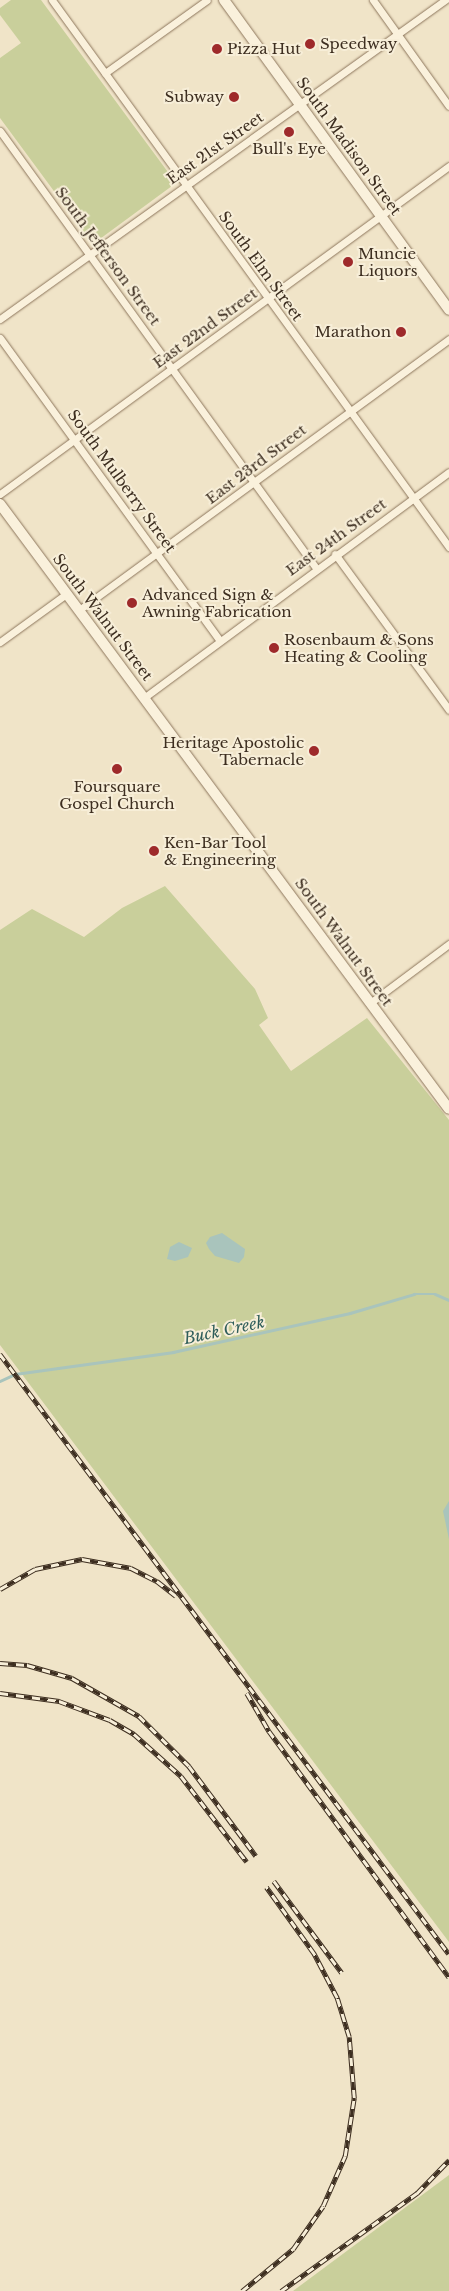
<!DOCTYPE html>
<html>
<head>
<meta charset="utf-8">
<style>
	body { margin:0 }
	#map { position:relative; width:449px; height:2291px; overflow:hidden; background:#f0e4c8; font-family:"Libre Baskerville",serif }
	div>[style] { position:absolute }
	.green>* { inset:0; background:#c9cf9b }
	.water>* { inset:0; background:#a9c4bc }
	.stream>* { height:2.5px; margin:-1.25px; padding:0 1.25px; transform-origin:1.25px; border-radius:1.25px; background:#a9c4bc }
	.roads { filter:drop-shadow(0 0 1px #8d765c) drop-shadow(0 0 1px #8d765c) }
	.street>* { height:7px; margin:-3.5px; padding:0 3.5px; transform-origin:3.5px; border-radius:3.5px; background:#faf1dc }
	.secondary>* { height:10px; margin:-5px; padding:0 5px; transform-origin:5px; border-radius:5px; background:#faf1dc }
	.rail>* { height:4.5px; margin-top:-2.25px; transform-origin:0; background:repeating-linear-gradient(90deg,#f7eed8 0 8px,#3d2e20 0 16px); box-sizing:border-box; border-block:1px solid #3d2e20 }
	.dots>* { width:14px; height:14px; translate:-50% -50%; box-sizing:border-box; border:2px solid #f7eed8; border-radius:50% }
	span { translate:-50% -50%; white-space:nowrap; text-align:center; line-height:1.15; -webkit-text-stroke:4px #f7eed8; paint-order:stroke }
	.poi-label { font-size:15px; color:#3d2e20 }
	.left { translate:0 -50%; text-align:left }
	.right { translate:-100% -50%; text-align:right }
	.street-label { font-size:15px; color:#3d2e20 }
	.water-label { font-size:16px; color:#2f5d5a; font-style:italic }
</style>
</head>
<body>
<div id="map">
	<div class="green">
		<i style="clip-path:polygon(11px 0,41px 0,176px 183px,93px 244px,0 118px,0 58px,21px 43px,0 15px,0 8px)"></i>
		<i style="clip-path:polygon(165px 886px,255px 989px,268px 1018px,259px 1025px,291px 1071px,367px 1018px,449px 1120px,449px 1942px,0 1345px,0 930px,32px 909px,84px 937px,122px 908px)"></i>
		<i style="clip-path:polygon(449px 2175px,449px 2291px,293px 2291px)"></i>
	</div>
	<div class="water">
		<i style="clip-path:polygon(222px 1233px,245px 1249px,244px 1257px,239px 1263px,215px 1256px,209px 1249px,206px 1243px,210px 1237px)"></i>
		<i style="clip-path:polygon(179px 1242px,192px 1248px,188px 1257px,175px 1261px,167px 1259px,170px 1247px)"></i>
		<i style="clip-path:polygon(449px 1501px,449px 1539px,443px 1511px)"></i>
	</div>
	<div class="stream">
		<i style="left:0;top:1381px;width:17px;rotate:-25deg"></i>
		<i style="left:15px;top:1374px;width:160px;rotate:-7.9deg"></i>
		<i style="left:173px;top:1352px;width:181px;rotate:-12.4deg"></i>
		<i style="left:350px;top:1313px;width:67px;rotate:-16.5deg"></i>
		<i style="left:414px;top:1294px;width:21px"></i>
		<i style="left:435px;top:1294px;width:15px;rotate:23deg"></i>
	</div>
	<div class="roads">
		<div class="street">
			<i style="left:52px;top:0;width:676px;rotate:54.03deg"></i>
			<i style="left:373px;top:0;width:130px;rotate:54.4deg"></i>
			<i style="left:105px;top:73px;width:125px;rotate:-35.6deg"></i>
			<i style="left:0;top:131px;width:539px;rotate:54.13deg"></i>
			<i style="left:0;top:319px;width:548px;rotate:-35.63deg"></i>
			<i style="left:0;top:338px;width:374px;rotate:54deg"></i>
			<i style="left:0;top:494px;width:556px;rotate:-36.15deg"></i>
			<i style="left:335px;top:554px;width:193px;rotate:53.8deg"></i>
			<i style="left:79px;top:610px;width:459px;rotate:-36.2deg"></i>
			<i style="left:0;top:642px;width:82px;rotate:-36deg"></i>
			<i style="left:145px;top:697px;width:378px;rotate:-36.5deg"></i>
			<i style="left:370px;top:1003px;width:99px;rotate:-36.8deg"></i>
		</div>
		<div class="secondary">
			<i style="left:224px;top:0;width:383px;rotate:54deg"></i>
			<i style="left:0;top:504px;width:753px;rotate:53.42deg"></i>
		</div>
	</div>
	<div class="rail">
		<i style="left:0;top:1354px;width:749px;rotate:53.19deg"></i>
		<i style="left:0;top:1589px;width:40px;rotate:-29.7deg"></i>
		<i style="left:35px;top:1569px;width:48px;rotate:-12deg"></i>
		<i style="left:82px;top:1559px;width:50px;rotate:10.4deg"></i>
		<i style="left:131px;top:1568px;width:29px;rotate:27deg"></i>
		<i style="left:157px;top:1581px;width:24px;rotate:38deg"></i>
		<i style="left:0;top:1663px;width:27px;rotate:4deg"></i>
		<i style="left:27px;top:1665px;width:47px;rotate:16.1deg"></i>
		<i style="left:72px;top:1678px;width:77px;rotate:29.6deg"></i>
		<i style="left:139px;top:1716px;width:71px;rotate:45deg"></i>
		<i style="left:189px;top:1766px;width:112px;rotate:53.3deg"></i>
		<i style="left:0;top:1693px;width:60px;rotate:7.7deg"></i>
		<i style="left:59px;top:1701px;width:54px;rotate:20.4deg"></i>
		<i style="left:110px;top:1720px;width:28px;rotate:30deg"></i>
		<i style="left:134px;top:1734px;width:63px;rotate:41.8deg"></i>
		<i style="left:181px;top:1776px;width:108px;rotate:52.5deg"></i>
		<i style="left:247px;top:1693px;width:44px;rotate:59.9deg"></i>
		<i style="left:269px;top:1731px;width:305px;rotate:53.8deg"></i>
		<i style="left:274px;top:1881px;width:114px;rotate:53.5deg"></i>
		<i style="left:242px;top:2291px;width:66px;rotate:-39.5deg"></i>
		<i style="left:293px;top:2249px;width:52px;rotate:-55.1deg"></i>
		<i style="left:323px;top:2206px;width:55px;rotate:-66.3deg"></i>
		<i style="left:345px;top:2156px;width:59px;rotate:-81.2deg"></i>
		<i style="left:354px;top:2098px;width:61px;rotate:-94.7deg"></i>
		<i style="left:349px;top:2037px;width:41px;rotate:-107.1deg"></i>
		<i style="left:337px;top:1998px;width:50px;rotate:-117.6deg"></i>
		<i style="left:314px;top:1954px;width:82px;rotate:-125.6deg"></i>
		<i style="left:281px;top:2291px;width:168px;rotate:-35.8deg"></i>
		<i style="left:417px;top:2193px;width:46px;rotate:-45.9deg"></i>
	</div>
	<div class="dots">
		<i style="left:310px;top:44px;background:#9e2a2b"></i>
		<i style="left:217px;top:49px;background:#9e2a2b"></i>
		<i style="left:234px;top:97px;background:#9e2a2b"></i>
		<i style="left:289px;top:132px;background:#9e2a2b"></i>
		<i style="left:348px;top:262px;background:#9e2a2b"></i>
		<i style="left:401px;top:332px;background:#9e2a2b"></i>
		<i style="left:132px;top:603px;background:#9e2a2b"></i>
		<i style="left:274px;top:648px;background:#9e2a2b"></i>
		<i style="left:314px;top:751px;background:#9e2a2b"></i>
		<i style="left:117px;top:769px;background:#9e2a2b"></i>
		<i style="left:154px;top:851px;background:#9e2a2b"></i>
	</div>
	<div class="poi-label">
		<span class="left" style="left:320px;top:44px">Speedway</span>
		<span class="left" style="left:227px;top:49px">Pizza Hut</span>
		<span class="right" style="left:224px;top:97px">Subway</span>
		<span style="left:289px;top:149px">Bull's Eye</span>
		<span class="left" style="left:358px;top:262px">Muncie<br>Liquors</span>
		<span class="right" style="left:391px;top:332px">Marathon</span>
		<span class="left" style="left:142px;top:603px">Advanced Sign &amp;<br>Awning Fabrication</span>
		<span class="left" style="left:284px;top:648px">Rosenbaum &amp; Sons<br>Heating &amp; Cooling</span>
		<span class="right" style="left:304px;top:751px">Heritage Apostolic<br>Tabernacle</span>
		<span style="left:117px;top:795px">Foursquare<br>Gospel Church</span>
		<span class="left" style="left:164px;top:851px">Ken-Bar Tool<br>&amp; Engineering</span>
	</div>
	<div class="street-label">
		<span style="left:349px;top:146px;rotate:54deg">South Madison Street</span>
		<span style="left:215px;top:148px;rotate:-35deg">East 21st Street</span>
		<span style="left:108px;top:256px;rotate:54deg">South Jefferson Street</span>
		<span style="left:261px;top:266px;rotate:54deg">South Elm Street</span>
		<span style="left:205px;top:328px;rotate:-36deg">East 22nd Street</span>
		<span style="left:256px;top:464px;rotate:-37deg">East 23rd Street</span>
		<span style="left:122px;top:481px;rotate:54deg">South Mulberry Street</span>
		<span style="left:336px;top:537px;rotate:-36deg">East 24th Street</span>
		<span style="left:103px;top:617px;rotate:53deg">South Walnut Street</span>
		<span style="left:344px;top:942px;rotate:54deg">South Walnut Street</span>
	</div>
	<div class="water-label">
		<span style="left:224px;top:1330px;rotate:-12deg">Buck Creek</span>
	</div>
</div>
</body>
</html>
